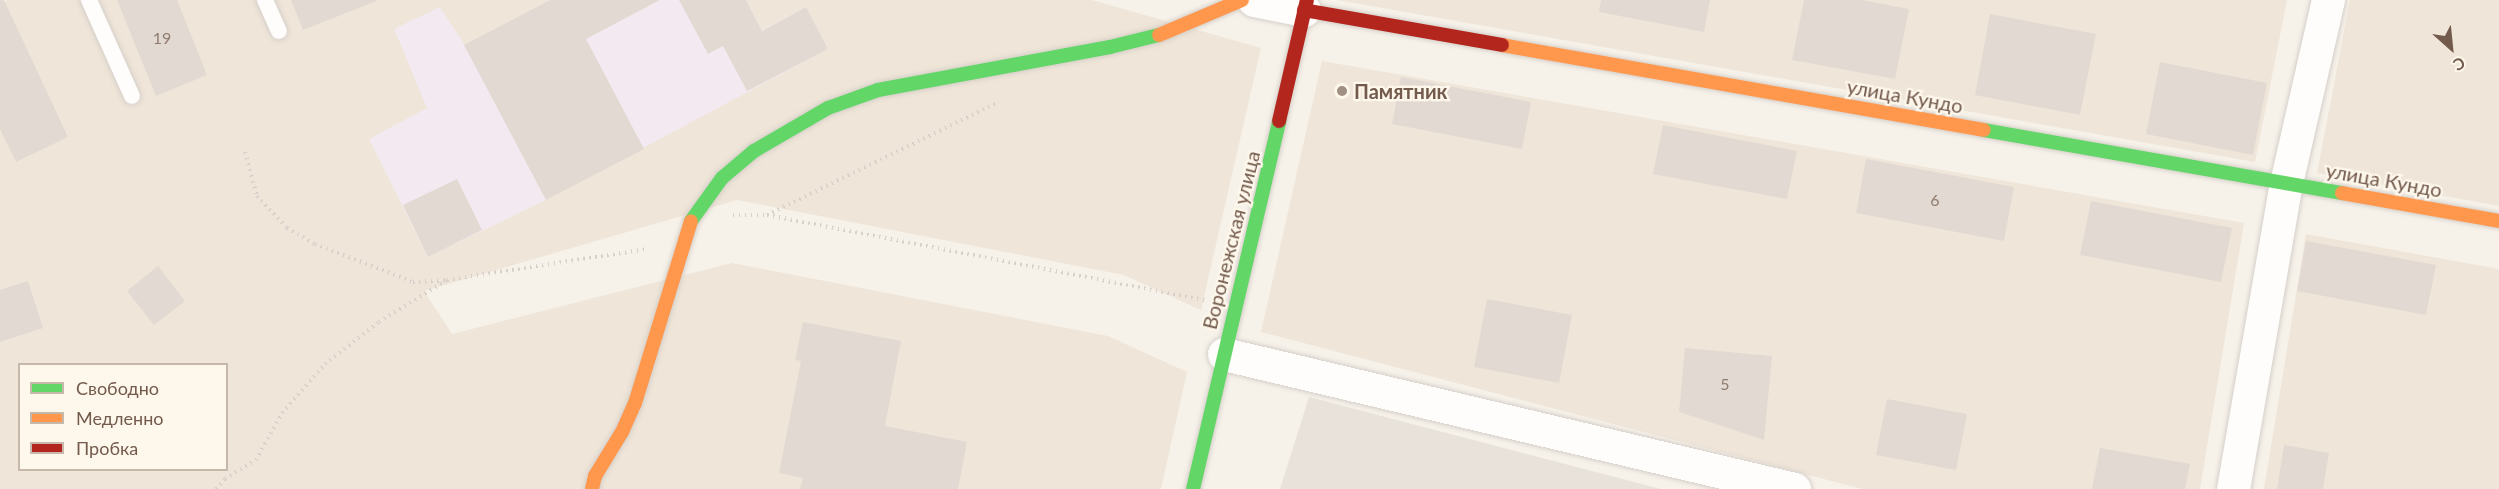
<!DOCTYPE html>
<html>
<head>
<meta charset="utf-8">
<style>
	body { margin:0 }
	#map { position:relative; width:2499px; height:489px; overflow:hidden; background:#f6f2ea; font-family:Lato,sans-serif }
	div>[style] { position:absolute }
	.residential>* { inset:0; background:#efe5d8 }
	.industrial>* { inset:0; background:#e8e2db }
	.education>* { inset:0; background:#f3e9f1 }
	.building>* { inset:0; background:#e2dad2 }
	.path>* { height:4px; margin-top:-2px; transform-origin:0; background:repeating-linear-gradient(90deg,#d7d0cb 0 1.5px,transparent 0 6px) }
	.roads { filter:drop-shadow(0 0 2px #d5cfc9) drop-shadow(0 0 2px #d5cfc9) }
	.lane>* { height:16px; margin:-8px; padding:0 8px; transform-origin:8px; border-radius:8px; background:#fefdfc }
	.street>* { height:33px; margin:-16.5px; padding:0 16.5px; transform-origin:16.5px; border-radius:16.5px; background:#fefdfc }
	.fast>* { height:14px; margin:-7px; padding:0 7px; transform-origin:7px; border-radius:7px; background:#63d668 }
	.slow>* { height:14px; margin:-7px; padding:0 7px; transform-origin:7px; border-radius:7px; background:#ff974d }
	.jam>* { height:14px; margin:-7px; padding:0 7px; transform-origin:7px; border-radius:7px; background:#b3261e }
	.dots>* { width:16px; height:16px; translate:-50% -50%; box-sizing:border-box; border:3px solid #fef7eb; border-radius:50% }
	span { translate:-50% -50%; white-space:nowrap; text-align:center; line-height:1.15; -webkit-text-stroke:4.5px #fef7eb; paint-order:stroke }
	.number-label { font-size:16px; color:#907c70 }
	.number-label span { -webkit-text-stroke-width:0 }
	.poi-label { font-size:20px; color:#725a4c; font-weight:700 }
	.left { translate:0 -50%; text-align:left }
	.street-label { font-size:20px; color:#725a4c }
	.legend { position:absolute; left:18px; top:363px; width:210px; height:108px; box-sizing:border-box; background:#fef7eb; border:2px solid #c6b8ab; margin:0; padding:8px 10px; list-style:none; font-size:18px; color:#725a4c }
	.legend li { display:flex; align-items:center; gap:12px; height:30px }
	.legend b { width:30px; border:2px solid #c6b8ab }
	.north { position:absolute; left:2421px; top:18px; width:60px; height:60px; -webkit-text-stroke:4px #fef7eb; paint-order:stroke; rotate:153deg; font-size:16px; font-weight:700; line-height:24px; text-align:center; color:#725a4c }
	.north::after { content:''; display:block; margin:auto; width:21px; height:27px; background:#725a4c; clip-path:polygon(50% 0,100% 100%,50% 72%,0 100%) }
</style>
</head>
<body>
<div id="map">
	<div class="residential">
		<i style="clip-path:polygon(evenodd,7px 0,1092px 0,1261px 48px,1201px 310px,1124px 275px,737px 200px,424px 291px,452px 334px,732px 263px,1108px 336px,1187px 372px,1161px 489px,0 489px,0 4px,7px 0,20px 364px,226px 364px,226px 470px,20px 470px,20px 364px)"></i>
		<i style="clip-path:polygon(1337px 0,2287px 0,2255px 162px)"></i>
		<i style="clip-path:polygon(2350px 0,2499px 0,2499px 206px,2317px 173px)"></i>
		<i style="clip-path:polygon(1322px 61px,2244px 223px,2200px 489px,1862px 489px,1261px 332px)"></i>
		<i style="clip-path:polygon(2306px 234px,2499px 269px,2499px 489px,2264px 489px)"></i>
	</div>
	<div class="industrial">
		<i style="clip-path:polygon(1309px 397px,1661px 489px,1280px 489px)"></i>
	</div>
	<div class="education">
		<i style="clip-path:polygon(550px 0,746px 0,762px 30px,806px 7px,828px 49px,546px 200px,428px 257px,369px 139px,427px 108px,394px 29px,440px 7px,465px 45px)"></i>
	</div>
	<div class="building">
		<i style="clip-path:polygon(0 0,4px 0,68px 137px,16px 162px,0 129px)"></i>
		<i style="clip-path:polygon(117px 0,177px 0,207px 75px,156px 96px)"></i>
		<i style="clip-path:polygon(291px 0,376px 0,376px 1px,303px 30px)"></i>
		<i style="clip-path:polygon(550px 0,660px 0,586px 39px,644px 149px,546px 200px,464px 45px)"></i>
		<i style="clip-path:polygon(679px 0,746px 0,762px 31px,806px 7px,828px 49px,747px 91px,723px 46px,708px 54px)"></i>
		<i style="clip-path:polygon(1601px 0,1710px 0,1704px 32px,1599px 12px)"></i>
		<i style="clip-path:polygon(1804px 0,1862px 0,1909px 9px,1895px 79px,1792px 60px)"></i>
		<i style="clip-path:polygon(1990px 14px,2096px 34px,2080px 115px,1975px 95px)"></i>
		<i style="clip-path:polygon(2160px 62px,2267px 83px,2253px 155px,2146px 134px)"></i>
		<i style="clip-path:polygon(1401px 77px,1531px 102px,1522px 149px,1392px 124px)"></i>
		<i style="clip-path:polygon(1663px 125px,1797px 151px,1787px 199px,1653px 174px)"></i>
		<i style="clip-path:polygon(1866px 159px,2014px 187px,2004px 241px,1856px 213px)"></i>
		<i style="clip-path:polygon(457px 179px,482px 230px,428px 257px,403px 205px)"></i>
		<i style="clip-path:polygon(2091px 201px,2232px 228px,2221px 282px,2080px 255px)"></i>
		<i style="clip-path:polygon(2306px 241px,2436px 265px,2426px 315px,2297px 291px)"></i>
		<i style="clip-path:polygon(158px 266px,185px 301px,154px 325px,127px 291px)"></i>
		<i style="clip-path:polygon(28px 281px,43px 328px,0 342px,0 290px)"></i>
		<i style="clip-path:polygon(1487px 299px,1572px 315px,1559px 383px,1474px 367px)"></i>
		<i style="clip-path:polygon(803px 322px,901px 341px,885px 426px,967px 442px,958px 489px,800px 489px,803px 478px,779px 473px,801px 361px,795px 360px)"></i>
		<i style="clip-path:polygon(1685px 348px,1772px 356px,1764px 440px,1679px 412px)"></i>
		<i style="clip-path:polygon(1887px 399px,1967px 414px,1956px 470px,1876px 455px)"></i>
		<i style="clip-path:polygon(2284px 445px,2329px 453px,2323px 489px,2277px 489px)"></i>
		<i style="clip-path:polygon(2100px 448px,2190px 464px,2185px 489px,2092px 489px)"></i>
	</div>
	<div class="path">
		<i style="left:245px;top:152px;width:46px;rotate:74.7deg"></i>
		<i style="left:257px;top:196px;width:44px;rotate:46.8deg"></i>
		<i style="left:287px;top:228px;width:32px;rotate:30deg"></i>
		<i style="left:315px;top:244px;width:105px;rotate:21.2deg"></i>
		<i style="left:413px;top:282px;width:34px;rotate:-3deg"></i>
		<i style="left:447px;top:280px;width:203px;rotate:-8.8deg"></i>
		<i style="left:733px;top:215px;width:34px"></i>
		<i style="left:767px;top:215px;width:258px;rotate:-26deg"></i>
		<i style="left:767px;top:215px;width:446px;rotate:11deg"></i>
		<i style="left:216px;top:489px;width:13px;rotate:-48deg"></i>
		<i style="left:225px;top:479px;width:36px;rotate:-32deg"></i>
		<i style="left:256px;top:460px;width:54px;rotate:-61deg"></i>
		<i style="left:282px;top:413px;width:65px;rotate:-48.7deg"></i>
		<i style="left:325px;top:364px;width:68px;rotate:-37.9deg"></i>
		<i style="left:379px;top:322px;width:80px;rotate:-31.7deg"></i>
	</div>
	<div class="roads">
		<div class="lane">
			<i style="left:89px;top:0;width:105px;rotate:65.9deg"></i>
			<i style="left:265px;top:0;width:34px;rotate:66deg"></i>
		</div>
		<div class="street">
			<i style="left:1254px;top:0;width:51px;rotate:11.3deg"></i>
			<i style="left:1224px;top:354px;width:586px;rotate:13.32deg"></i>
			<i style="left:2233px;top:489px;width:311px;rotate:-80.2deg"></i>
			<i style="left:2286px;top:183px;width:188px;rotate:-77.1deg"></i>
		</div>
		<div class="fast">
			<i style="left:1984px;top:130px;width:364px;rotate:10deg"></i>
			<i style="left:691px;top:221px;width:53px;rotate:-54.2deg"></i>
			<i style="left:722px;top:178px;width:42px;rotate:-40.2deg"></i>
			<i style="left:754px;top:151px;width:86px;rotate:-30.2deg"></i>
			<i style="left:828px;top:108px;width:53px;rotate:-19.8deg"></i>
			<i style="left:878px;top:90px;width:236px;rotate:-10.5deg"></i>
			<i style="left:1110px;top:47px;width:50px;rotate:-13.8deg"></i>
			<i style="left:1193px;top:489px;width:378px;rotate:-76.8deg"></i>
		</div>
		<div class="slow">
			<i style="left:1159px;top:35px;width:90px;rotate:-22.9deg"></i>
			<i style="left:1502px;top:45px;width:489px;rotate:10deg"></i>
			<i style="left:2342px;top:193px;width:159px;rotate:10.1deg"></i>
			<i style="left:592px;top:489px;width:13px;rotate:-77deg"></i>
			<i style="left:595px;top:476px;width:52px;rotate:-58.5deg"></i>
			<i style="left:622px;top:432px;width:32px;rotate:-66deg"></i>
			<i style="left:635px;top:403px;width:190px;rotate:-72.9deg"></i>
		</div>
		<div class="jam">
			<i style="left:1304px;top:10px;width:201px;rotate:10deg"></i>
			<i style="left:1279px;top:121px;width:124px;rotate:-77deg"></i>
		</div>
	</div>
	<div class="dots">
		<i style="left:1342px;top:91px;background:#a08f83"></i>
	</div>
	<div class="number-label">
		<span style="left:162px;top:38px">19</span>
		<span style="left:1935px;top:200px">6</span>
		<span style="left:1725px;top:384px">5</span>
	</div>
	<div class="poi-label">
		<span class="left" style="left:1354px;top:91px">Памятник</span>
	</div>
	<div class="street-label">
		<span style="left:1905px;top:96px;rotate:10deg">улица Кундо</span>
		<span style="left:2384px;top:180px;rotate:10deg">улица Кундо</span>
		<span style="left:1231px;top:240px;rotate:-76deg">Воронежская улица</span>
	</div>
	<ul class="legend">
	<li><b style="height:8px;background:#63d668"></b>Свободно</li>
	<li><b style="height:8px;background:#ff974d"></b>Медленно</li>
	<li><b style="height:8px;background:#b3261e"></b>Пробка</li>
	</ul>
	<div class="north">С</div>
</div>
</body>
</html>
